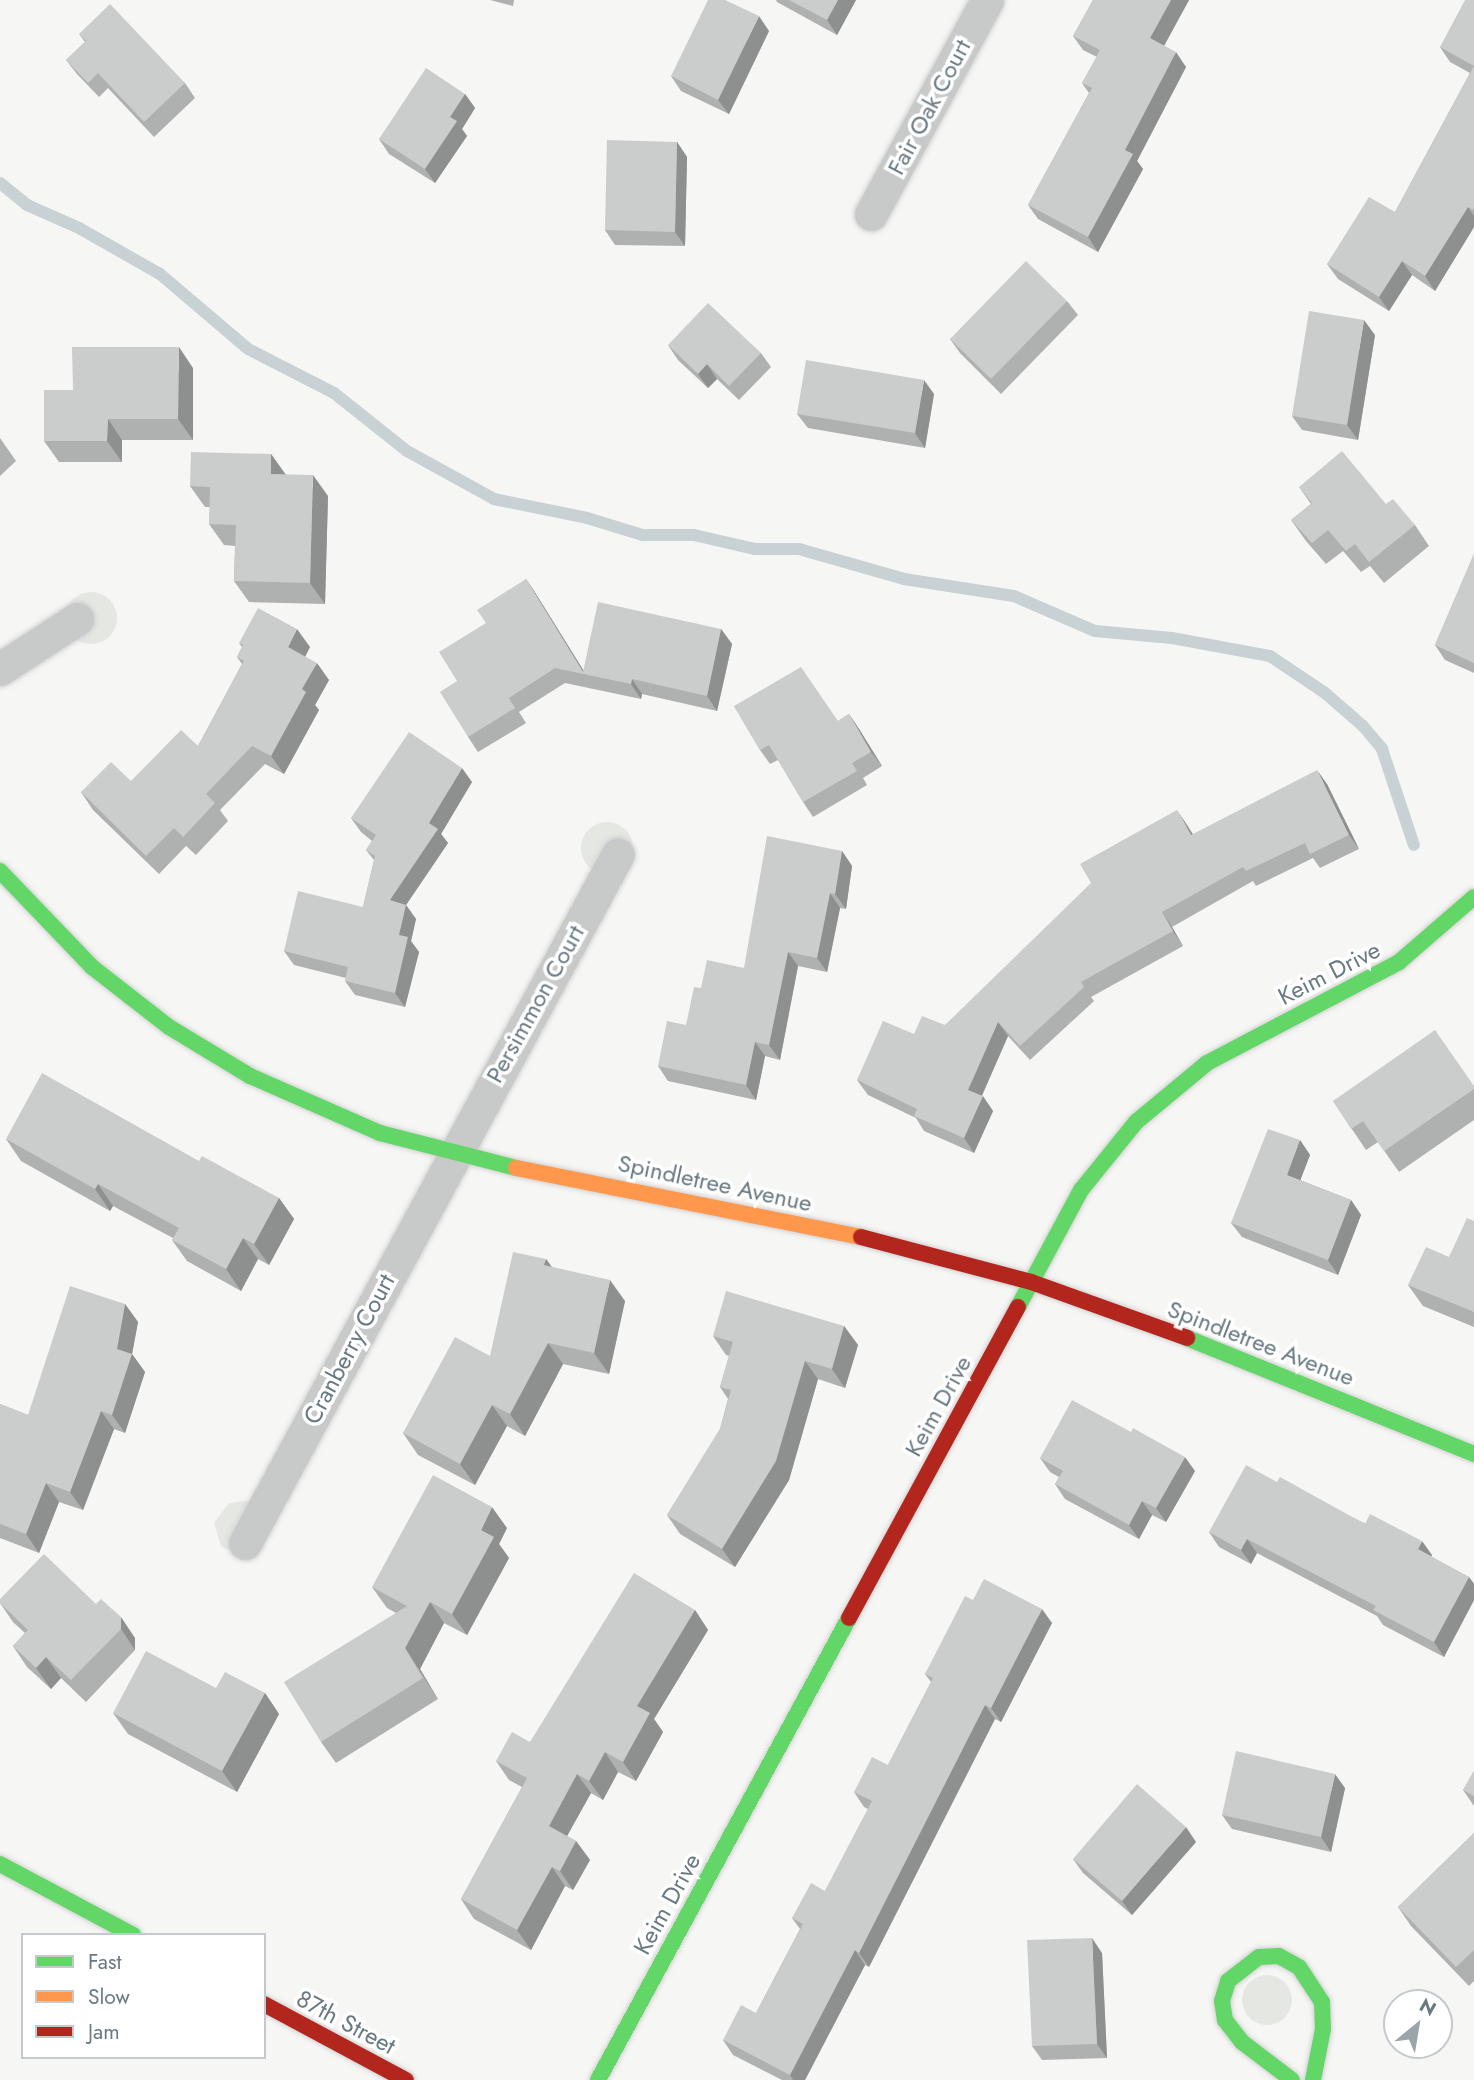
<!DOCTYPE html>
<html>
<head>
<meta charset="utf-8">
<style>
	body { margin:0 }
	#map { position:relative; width:1474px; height:2080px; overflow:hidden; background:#f6f6f5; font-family:Jost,sans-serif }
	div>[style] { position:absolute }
	.green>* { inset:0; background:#e5e7e3 }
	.round { border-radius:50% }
	.stream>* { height:12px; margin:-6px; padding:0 6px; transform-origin:6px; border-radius:6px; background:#c8d1d3 }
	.roads { filter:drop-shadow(0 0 2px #d2d2d2) drop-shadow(0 0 2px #d2d2d2) }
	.street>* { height:33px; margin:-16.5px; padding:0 16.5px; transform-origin:16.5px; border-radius:16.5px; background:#c8caca }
	.fast>* { height:16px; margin:-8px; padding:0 8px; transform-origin:8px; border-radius:8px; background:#63d668 }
	.slow>* { height:16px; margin:-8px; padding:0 8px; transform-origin:8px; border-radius:8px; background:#ff974d }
	.jam>* { height:16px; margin:-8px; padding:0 8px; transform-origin:8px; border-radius:8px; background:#b3261e }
	.wall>* { inset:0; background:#afb0b0 }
	.shaded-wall>* { inset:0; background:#8e9090 }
	.building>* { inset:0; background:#cbcdcd }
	span { translate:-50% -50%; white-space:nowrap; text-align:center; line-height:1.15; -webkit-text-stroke:7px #fff; paint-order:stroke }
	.street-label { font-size:24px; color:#697981 }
	.legend { position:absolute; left:21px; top:1933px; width:245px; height:126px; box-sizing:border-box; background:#fff; border:2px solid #c3c9cd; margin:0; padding:9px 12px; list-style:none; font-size:21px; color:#697981 }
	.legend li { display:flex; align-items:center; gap:14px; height:35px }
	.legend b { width:35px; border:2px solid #c3c9cd }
	.north { position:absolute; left:1383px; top:1989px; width:70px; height:70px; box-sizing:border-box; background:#fff; border:2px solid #c3c9cd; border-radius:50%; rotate:30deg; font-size:19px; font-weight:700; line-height:28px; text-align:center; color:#697981 }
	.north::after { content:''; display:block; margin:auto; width:24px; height:32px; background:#9aa5aa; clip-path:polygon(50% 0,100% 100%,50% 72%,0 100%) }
</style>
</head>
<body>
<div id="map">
	<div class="green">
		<i class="round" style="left:65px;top:592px;width:52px;height:52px"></i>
		<i class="round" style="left:581px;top:822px;width:52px;height:52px"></i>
		<i style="clip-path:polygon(245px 1501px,253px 1504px,236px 1554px,221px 1546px,214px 1523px,229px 1503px)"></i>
		<i class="round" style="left:1242px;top:1975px;width:50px;height:50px"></i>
	</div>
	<div class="stream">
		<i style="left:0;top:183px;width:35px;rotate:39deg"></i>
		<i style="left:27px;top:205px;width:57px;rotate:23.9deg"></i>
		<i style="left:79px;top:228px;width:93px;rotate:29.6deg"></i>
		<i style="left:160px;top:274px;width:116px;rotate:40.4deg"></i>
		<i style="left:248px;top:349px;width:97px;rotate:27.1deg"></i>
		<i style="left:334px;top:393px;width:93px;rotate:38.5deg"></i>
		<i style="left:407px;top:451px;width:99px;rotate:28.9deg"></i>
		<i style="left:494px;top:499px;width:95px;rotate:11.5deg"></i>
		<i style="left:587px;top:518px;width:59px;rotate:16.9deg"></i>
		<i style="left:643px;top:535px;width:51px"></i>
		<i style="left:694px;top:535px;width:63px;rotate:12.9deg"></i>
		<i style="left:755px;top:549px;width:44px"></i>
		<i style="left:799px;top:549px;width:109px;rotate:15.9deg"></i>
		<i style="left:904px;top:579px;width:111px;rotate:8.8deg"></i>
		<i style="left:1014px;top:596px;width:88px;rotate:23.4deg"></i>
		<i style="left:1095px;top:631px;width:77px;rotate:5.2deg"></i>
		<i style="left:1172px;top:638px;width:100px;rotate:10.4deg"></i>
		<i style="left:1270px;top:656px;width:66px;rotate:33.9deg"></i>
		<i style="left:1325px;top:693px;width:50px;rotate:41deg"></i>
		<i style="left:1363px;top:726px;width:30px;rotate:50deg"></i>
		<i style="left:1382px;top:749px;width:101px;rotate:71.6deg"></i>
	</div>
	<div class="roads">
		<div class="street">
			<i style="left:871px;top:214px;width:243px;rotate:-61.5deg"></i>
			<i style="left:0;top:669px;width:92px;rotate:-33deg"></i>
			<i style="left:245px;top:1543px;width:783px;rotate:-61.57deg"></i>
		</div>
		<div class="fast">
			<i style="left:0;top:871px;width:133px;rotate:46.2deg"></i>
			<i style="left:92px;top:967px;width:98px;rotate:37.9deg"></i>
			<i style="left:169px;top:1027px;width:95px;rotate:31.2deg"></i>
			<i style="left:250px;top:1076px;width:142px;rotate:23.7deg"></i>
			<i style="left:380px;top:1133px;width:140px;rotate:14.4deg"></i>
			<i style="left:1018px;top:1307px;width:133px;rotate:-61.7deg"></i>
			<i style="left:1081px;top:1190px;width:87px;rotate:-51deg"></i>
			<i style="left:1136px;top:1122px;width:92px;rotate:-39.7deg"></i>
			<i style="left:1207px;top:1063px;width:217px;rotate:-27.7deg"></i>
			<i style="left:1399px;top:962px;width:99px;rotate:-40.9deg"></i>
			<i style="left:1187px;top:1338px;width:310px;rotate:22deg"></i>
			<i style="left:0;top:1864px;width:151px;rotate:28.1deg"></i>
			<i style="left:598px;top:2080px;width:526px;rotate:-61.49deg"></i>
			<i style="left:1292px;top:2080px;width:63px;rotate:-142.8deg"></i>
			<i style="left:1242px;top:2042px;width:28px;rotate:-128deg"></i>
			<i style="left:1225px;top:2020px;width:19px;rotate:-99deg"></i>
			<i style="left:1222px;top:2001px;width:21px;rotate:-73deg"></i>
			<i style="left:1228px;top:1981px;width:39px;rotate:-38deg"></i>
			<i style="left:1259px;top:1957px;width:20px;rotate:-3deg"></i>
			<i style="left:1279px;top:1956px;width:23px;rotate:29deg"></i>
			<i style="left:1299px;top:1967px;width:42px;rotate:56.7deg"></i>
			<i style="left:1322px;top:2002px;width:27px;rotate:88deg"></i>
			<i style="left:1323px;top:2029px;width:52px;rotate:101.1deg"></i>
		</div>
		<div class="slow">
			<i style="left:516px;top:1168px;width:352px;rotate:11.3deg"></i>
		</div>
		<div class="jam">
			<i style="left:861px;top:1237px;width:176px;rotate:14.8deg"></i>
			<i style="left:1031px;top:1282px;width:166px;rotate:19.7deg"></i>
			<i style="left:849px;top:1618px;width:354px;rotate:-61.5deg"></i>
			<i style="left:264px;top:2004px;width:161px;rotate:28.2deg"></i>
		</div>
	</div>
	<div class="wall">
		<i style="clip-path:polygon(490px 0,514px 0,513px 6px)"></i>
		<i style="clip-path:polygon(776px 0,856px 0,837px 35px,777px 2px)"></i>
		<i style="clip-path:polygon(1093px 0,1189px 0,1164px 46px,1186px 67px,1137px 161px,1143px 169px,1098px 252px,1038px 219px,1028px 205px,1089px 93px,1082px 83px,1097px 57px,1083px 50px,1073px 36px)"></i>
		<i style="clip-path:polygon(1474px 0,1474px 227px,1435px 291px,1412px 275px,1389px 311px,1338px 279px,1327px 264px,1395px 212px,1470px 73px,1450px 62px,1440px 47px)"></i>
		<i style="clip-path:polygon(769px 31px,729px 114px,681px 91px,671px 76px)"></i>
		<i style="clip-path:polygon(79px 34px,185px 83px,195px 98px,154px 137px,108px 88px,99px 97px,77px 74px,66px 60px,85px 42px)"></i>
		<i style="clip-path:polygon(465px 94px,475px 108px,462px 129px,467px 136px,435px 183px,389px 154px,379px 139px)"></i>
		<i style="clip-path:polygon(677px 142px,687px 157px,685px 246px,615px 245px,605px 230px)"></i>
		<i style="clip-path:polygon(1067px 301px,1078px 315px,1001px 394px,960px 353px,950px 339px)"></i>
		<i style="clip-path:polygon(1375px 335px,1358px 440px,1302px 430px,1292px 416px)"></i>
		<i style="clip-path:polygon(668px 345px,761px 353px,771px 367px,739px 400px,717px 379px,708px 388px,678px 360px)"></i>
		<i style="clip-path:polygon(193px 368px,193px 440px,122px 440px,122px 462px,59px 462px,44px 441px,73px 390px)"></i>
		<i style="clip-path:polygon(934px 394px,925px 448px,808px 428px,797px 414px)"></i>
		<i style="clip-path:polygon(0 438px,16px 461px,0 476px)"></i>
		<i style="clip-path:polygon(271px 454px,285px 474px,328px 496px,325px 604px,249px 602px,234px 581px,235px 546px,224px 545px,209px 524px,210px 507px,205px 507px,190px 486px)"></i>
		<i style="clip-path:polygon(1299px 487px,1386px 504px,1415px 525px,1429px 546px,1384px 583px,1370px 566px,1361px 572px,1343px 551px,1326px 564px,1306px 541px,1291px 520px,1311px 504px)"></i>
		<i style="clip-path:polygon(1474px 554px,1474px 673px,1445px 660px,1435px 645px)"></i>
		<i style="clip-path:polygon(526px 579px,536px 594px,584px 671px,721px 629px,732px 644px,717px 711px,642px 694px,641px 699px,565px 683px,519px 712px,526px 723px,478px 752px,468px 737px,457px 681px,486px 623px)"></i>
		<i style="clip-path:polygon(239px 643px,310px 647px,305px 656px,329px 680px,315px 705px,319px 710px,284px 774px,265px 764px,220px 810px,228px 821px,196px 855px,186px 846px,159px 874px,93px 810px,81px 792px,131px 781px,198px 746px,242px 664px,237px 657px,242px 647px)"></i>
		<i style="clip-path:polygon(734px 706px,838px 721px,849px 714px,859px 729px,882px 766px,863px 778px,867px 785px,813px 817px,803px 802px,778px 760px,770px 764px,760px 750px)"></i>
		<i style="clip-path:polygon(472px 782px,441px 834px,448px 843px,406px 905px,416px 919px,411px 941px,419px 952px,405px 1007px,355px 995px,345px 981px,346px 978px,294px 965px,284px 951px,363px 907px,374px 860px,366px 850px,372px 841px,361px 832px,351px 818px)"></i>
		<i style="clip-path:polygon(1327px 784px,1359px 849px,1320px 868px,1313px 858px,1256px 886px,1253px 881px,1172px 927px,1183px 946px,1091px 997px,1094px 1001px,1030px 1060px,1008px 1036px,982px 1096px,993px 1111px,974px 1153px,924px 1131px,916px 1118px,868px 1095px,857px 1080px,914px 1034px,945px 1025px,1187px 825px,1193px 834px)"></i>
		<i style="clip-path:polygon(842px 851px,852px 866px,846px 909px,840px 908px,827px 972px,798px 966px,780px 1060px,765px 1056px,756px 1100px,668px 1081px,658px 1066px,686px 1025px,744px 968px)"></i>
		<i style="clip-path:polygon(1474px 1086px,1474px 1120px,1399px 1172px,1378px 1142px,1366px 1150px,1333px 1101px)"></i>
		<i style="clip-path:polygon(6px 1139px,199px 1161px,279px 1198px,294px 1219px,269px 1265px,258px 1259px,241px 1291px,187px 1261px,172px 1240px,173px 1238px,113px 1206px,110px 1211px,21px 1161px)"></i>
		<i style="clip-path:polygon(1300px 1140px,1310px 1155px,1300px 1180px,1351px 1200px,1361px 1215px,1338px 1275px,1242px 1237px,1231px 1223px)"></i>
		<i style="clip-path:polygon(1474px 1221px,1474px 1327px,1423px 1306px,1408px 1285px,1449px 1257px)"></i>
		<i style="clip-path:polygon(546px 1259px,552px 1267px,625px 1301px,609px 1374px,563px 1364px,525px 1436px,507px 1426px,475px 1485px,418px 1455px,403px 1433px,490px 1356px)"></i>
		<i style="clip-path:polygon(125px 1304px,138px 1322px,132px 1354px,145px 1372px,125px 1433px,114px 1429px,83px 1510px,59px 1502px,39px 1553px,0 1538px,0 1404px,28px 1415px)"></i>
		<i style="clip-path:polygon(844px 1326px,858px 1345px,845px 1388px,818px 1379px,789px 1480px,735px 1567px,680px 1534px,667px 1515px,720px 1429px,728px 1399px,720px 1387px,729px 1356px,726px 1355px,713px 1336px)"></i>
		<i style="clip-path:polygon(1040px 1458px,1195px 1471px,1166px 1522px,1152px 1515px,1139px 1539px,1065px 1499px,1055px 1484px,1059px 1477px,1050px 1472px)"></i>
		<i style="clip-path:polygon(1277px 1482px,1432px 1555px,1431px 1557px,1469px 1577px,1474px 1584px,1474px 1600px,1444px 1657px,1383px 1625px,1377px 1616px,1257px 1553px,1251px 1564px,1219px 1547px,1209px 1532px)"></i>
		<i style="clip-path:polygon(507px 1528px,499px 1544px,509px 1558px,467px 1635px,444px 1623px,420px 1669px,438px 1699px,336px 1763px,321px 1742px,396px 1613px,387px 1608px,372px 1587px)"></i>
		<i style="clip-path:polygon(973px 1600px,1052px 1623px,1001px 1722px,995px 1719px,869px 1967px,865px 1965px,805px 2080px,782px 2080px,733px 2055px,723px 2040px,756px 2013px,800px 1929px,792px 1918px,825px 1891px,868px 1809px,864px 1807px,854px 1792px,888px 1765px,931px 1682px,925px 1674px)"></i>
		<i style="clip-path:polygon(0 1603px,96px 1604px,135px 1638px,135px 1650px,86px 1702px,61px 1678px,51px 1689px,27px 1667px,13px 1646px,25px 1633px,13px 1622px)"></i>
		<i style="clip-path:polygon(695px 1610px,708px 1630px,654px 1719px,663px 1732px,636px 1781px,618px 1772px,603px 1800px,591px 1793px,567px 1836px,576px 1841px,590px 1860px,573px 1890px,565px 1886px,531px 1950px,474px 1919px,461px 1899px,522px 1787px,509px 1780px,496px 1761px,530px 1742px)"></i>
		<i style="clip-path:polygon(216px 1688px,265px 1693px,279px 1714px,237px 1792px,128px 1734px,113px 1713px)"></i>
		<i style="clip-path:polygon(1474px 1771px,1474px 1806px,1463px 1790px)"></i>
		<i style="clip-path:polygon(1345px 1788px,1331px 1852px,1232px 1829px,1222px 1815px)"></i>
		<i style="clip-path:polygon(1474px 1833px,1474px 1981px,1469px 1986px,1411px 1926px,1398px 1907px)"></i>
		<i style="clip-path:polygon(1196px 1842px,1132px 1915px,1083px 1873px,1073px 1859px)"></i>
		<i style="clip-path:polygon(1102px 1953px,1107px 2058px,1042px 2060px,1032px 2046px)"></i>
	</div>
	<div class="shaded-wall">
		<i style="clip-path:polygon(838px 0,856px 0,837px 35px,827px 20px)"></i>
		<i style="clip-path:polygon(1171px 0,1189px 0,1160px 53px,1150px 38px)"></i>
		<i style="clip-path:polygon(759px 16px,769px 31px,729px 114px,718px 100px)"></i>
		<i style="clip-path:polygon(1176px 52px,1186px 67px,1137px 161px,1143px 169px,1098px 252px,1088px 237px,1125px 150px)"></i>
		<i style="clip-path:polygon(465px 94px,475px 108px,462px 129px,467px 136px,435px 183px,425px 169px,450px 117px)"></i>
		<i style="clip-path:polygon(677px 142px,687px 157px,685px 246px,675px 232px)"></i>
		<i style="clip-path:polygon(1468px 207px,1474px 216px,1474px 227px,1435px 291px,1425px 276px)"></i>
		<i style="clip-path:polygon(1402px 261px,1412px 275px,1389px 311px,1379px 297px)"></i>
		<i style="clip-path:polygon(1364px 320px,1375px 335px,1358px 440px,1347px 425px)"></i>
		<i style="clip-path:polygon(179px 347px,193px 368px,193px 440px,178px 419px)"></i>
		<i style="clip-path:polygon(707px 364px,717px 379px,708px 388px,698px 374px)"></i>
		<i style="clip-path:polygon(924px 380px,934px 394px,925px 448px,915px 433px)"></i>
		<i style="clip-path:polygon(108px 419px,122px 440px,122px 462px,107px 441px)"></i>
		<i style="clip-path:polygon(271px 454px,286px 475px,271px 474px)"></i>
		<i style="clip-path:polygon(313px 475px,328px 496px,325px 604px,310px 583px)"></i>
		<i style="clip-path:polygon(526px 579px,536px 594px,586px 675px,585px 675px)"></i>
		<i style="clip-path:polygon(297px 629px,310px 647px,301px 665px,288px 647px)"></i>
		<i style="clip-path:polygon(721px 629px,732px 644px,717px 711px,707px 696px)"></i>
		<i style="clip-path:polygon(317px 663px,329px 680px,315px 705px,319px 710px,284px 774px,271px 756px,302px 689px)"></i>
		<i style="clip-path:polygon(632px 679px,642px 694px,641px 699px,631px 684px)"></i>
		<i style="clip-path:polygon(849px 714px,859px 729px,882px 766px,871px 752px)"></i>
		<i style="clip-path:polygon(462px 768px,472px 782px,441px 834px,448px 843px,406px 905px,416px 919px,411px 941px,419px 952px,405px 1007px,395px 993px,399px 935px,390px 900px,429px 823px)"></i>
		<i style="clip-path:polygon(1317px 770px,1327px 784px,1359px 849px,1349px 835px)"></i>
		<i style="clip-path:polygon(1177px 810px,1187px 825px,1201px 850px,1191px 835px)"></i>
		<i style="clip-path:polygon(842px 851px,852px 866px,846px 909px,835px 894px)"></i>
		<i style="clip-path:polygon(830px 893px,840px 908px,827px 972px,817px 958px)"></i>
		<i style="clip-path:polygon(1162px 912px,1172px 927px,1183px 946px,1173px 931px)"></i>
		<i style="clip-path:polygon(788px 952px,798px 966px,780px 1060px,769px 1045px)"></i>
		<i style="clip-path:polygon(998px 1022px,1008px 1036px,978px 1104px,968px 1090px)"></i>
		<i style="clip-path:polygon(755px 1042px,765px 1056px,756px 1100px,746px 1085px)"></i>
		<i style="clip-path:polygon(983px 1096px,993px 1111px,974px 1153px,964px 1138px)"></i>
		<i style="clip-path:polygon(1300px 1140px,1310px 1155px,1297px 1189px,1287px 1175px)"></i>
		<i style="clip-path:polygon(98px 1184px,113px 1206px,110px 1211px,95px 1189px)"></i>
		<i style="clip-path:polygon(279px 1198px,294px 1219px,269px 1265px,254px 1244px)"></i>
		<i style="clip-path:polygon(1351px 1200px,1361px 1215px,1338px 1275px,1328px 1260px)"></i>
		<i style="clip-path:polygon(243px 1238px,258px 1259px,241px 1291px,226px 1269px)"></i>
		<i style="clip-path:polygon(546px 1259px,561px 1280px,544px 1265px)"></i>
		<i style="clip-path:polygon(610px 1280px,625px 1301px,609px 1374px,594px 1353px)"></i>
		<i style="clip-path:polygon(125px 1304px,138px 1322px,132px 1354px,145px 1372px,125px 1433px,112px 1415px,117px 1349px)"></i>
		<i style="clip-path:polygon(844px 1326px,858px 1345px,845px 1388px,832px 1369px)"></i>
		<i style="clip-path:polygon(548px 1343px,563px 1364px,525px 1436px,510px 1414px)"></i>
		<i style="clip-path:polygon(805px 1361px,818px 1379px,789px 1480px,735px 1567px,722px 1549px)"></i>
		<i style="clip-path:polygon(492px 1405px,507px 1426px,475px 1485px,460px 1464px)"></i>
		<i style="clip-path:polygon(101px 1411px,114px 1429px,83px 1510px,70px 1492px)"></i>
		<i style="clip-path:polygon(1185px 1457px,1195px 1471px,1166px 1522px,1156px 1508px)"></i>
		<i style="clip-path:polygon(46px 1483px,59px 1502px,39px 1553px,26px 1534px)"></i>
		<i style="clip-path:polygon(1142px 1501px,1152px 1515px,1139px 1539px,1129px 1525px)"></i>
		<i style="clip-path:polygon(492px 1507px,507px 1528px,499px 1544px,509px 1558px,467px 1635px,452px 1614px,481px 1530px)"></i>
		<i style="clip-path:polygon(1247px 1539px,1257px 1553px,1251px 1564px,1241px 1550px)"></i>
		<i style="clip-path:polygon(1422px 1541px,1432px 1555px,1428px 1564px,1418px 1549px)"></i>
		<i style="clip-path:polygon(1469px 1577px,1474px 1584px,1474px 1600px,1444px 1657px,1434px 1642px)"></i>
		<i style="clip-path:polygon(430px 1602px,444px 1623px,420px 1669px,438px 1699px,405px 1648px)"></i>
		<i style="clip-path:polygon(1042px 1609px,1052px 1623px,1001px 1722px,991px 1708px)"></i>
		<i style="clip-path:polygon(695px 1610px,708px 1630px,654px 1719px,663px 1732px,636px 1781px,623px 1762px,637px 1706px)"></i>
		<i style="clip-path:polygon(121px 1617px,135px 1638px,135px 1650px,121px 1629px)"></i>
		<i style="clip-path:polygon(46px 1657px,61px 1678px,51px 1689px,36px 1668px)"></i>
		<i style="clip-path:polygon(265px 1693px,279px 1714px,237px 1792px,222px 1771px)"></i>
		<i style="clip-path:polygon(985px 1705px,995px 1719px,869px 1967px,859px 1953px)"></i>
		<i style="clip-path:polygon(605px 1752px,618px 1772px,603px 1800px,589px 1781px)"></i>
		<i style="clip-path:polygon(577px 1774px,591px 1793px,562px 1845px,549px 1826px)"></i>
		<i style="clip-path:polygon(1335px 1774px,1345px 1788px,1331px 1852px,1321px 1837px)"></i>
		<i style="clip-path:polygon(1186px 1827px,1196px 1842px,1132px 1915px,1122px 1901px)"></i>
		<i style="clip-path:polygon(576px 1841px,590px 1860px,573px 1890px,560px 1871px)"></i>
		<i style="clip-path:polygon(552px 1867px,565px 1886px,531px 1950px,517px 1930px)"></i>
		<i style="clip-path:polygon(1092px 1938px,1102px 1953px,1107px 2058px,1097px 2044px)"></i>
		<i style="clip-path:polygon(855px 1950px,865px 1965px,805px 2080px,793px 2080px,790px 2075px)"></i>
	</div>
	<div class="building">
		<i style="clip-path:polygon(708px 0,725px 0,759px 16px,718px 100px,671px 76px)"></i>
		<i style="clip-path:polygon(789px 0,838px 0,827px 20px)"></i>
		<i style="clip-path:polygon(1093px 0,1171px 0,1150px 38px,1176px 52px,1125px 150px,1133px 154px,1088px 237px,1028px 205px,1092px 88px,1082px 83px,1100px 50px,1073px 36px)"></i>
		<i style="clip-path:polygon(1465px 0,1474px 0,1474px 208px,1473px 210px,1468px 207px,1425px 276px,1402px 261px,1379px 297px,1327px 264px,1369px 197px,1395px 212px,1474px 66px,1440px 47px)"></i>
		<i style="clip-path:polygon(110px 4px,185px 83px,144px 122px,98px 73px,88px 83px,66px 60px,86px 41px,79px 34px)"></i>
		<i style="clip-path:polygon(426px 68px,465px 94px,450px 117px,457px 121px,425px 169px,379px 139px)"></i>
		<i style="clip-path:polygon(607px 140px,677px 142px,675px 232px,605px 230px)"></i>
		<i style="clip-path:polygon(1026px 261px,1067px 301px,991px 379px,950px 339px)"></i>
		<i style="clip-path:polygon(708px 303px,761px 353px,729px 386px,707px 364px,698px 374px,668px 345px)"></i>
		<i style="clip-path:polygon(1309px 311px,1364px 320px,1347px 425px,1292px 416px)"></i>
		<i style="clip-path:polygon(72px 347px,179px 347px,178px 419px,108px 419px,107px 441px,44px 441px,44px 390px,73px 390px)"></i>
		<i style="clip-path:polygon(806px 360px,924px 380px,915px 433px,797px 414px)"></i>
		<i style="clip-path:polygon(1342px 451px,1386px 504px,1393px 499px,1415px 525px,1369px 562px,1355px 544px,1346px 551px,1328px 530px,1312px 543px,1291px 520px,1312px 503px,1299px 487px)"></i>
		<i style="clip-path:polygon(191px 452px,271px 454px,271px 474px,313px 475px,310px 583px,234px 581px,236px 525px,209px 524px,210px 487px,190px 486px)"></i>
		<i style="clip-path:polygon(1474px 554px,1474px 663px,1435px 645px)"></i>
		<i style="clip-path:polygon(526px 579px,583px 672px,598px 602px,721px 629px,707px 696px,632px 679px,631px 684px,555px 668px,509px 698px,515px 708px,468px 737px,440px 692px,457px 681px,439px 652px,486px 623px,477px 610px)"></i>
		<i style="clip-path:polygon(258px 608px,297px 629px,288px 647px,317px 663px,302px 689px,306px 692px,271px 756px,252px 746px,206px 794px,215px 803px,183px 837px,174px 828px,146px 856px,81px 792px,111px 762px,131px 781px,181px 730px,198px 746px,244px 661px,237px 657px,243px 645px,239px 643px)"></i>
		<i style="clip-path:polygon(801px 667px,838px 721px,849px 714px,871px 752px,852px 763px,857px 771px,803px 802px,769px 745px,760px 750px,734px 706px)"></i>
		<i style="clip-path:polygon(409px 732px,462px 768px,429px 823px,438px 829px,390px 900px,406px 905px,399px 935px,408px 937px,395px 993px,345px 981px,348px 967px,284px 951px,298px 891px,363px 907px,375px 856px,366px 850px,376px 835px,351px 818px)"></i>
		<i style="clip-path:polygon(1317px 770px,1349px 835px,1310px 854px,1305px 843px,1246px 871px,1243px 867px,1162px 912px,1173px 931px,1081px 982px,1084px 987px,1020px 1046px,998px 1022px,968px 1090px,983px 1096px,964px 1138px,914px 1116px,917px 1109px,857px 1080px,883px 1021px,914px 1034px,922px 1016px,945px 1025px,1091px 883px,1080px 864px,1177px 810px,1191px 835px)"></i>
		<i style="clip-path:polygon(767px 836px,842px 851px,835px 894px,830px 893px,817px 958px,788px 952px,769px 1045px,755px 1042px,746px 1085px,658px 1066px,667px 1021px,686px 1025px,694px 987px,701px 988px,707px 960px,744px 968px)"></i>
		<i style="clip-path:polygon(1435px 1030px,1474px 1086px,1474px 1089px,1384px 1151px,1363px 1121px,1351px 1129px,1333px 1101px)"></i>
		<i style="clip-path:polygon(42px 1073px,199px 1161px,202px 1156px,279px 1198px,254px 1244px,243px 1238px,226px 1269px,172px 1240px,179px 1228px,98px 1184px,95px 1189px,6px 1139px)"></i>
		<i style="clip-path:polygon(1268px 1129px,1300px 1140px,1287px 1175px,1351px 1200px,1328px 1260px,1231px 1223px)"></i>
		<i style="clip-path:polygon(1467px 1218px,1474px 1221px,1474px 1312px,1408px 1285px,1426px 1247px,1449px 1257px)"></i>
		<i style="clip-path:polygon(513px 1252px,546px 1259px,544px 1265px,610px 1280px,594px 1353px,548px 1343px,510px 1414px,492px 1405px,460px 1464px,403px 1433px,455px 1337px,490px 1356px)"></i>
		<i style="clip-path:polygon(70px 1286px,125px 1304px,117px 1349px,132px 1354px,112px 1415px,101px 1411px,70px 1492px,46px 1483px,26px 1534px,0 1524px,0 1404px,28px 1415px)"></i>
		<i style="clip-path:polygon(726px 1291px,844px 1326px,832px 1369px,805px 1361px,776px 1461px,722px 1549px,667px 1515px,720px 1429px,731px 1390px,720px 1387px,733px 1342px,713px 1336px)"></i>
		<i style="clip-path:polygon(1072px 1400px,1131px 1432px,1133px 1428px,1185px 1457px,1156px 1508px,1142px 1501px,1129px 1525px,1055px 1484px,1063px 1471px,1040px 1458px)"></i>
		<i style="clip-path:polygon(1246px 1465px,1277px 1482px,1280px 1477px,1365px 1524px,1370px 1514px,1422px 1541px,1418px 1549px,1469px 1577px,1434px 1642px,1373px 1610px,1376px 1606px,1247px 1539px,1241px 1550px,1209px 1532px)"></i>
		<i style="clip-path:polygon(433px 1475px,492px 1507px,481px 1530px,494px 1537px,452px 1614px,430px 1602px,405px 1648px,423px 1678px,321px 1742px,284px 1682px,407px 1606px,372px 1587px)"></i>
		<i style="clip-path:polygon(44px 1554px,96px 1604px,101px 1599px,121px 1617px,121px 1629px,71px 1680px,46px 1657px,36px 1668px,13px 1646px,28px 1630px,0 1603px,0 1599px)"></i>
		<i style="clip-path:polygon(634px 1573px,695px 1610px,637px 1706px,650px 1713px,623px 1762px,605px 1752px,589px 1781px,577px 1774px,549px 1826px,576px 1841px,560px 1871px,552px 1867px,517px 1930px,461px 1899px,527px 1778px,496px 1761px,512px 1732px,530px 1742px)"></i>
		<i style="clip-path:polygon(984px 1579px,1042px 1609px,991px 1708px,985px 1705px,859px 1953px,855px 1950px,790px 2075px,723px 2040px,741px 2005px,756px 2013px,803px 1924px,792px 1918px,811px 1883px,825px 1891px,872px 1801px,854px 1792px,872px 1757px,888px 1765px,933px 1678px,925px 1674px,965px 1596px,973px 1600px)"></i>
		<i style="clip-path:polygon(146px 1651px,216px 1688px,225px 1672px,265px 1693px,222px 1771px,113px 1713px)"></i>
		<i style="clip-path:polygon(1236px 1751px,1335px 1774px,1321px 1837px,1222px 1815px)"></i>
		<i style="clip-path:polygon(1474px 1771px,1474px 1796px,1463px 1790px)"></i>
		<i style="clip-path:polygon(1137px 1784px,1186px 1827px,1122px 1901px,1073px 1859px)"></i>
		<i style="clip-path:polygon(1474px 1833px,1474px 1950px,1456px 1967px,1398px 1907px)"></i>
		<i style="clip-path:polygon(1092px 1938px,1097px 2044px,1032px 2046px,1027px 1940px)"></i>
	</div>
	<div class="street-label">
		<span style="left:929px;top:107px;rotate:-62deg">Fair Oak Court</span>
		<span style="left:1329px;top:973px;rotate:-27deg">Keim Drive</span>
		<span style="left:535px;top:1004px;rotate:-61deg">Persimmon Court</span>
		<span style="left:715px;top:1183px;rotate:12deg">Spindletree Avenue</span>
		<span style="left:1261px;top:1343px;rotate:21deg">Spindletree Avenue</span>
		<span style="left:349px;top:1349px;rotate:-62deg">Cranberry Court</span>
		<span style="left:938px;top:1406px;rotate:-61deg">Keim Drive</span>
		<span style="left:667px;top:1904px;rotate:-61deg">Keim Drive</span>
		<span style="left:346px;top:2022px;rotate:28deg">87th Street</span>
	</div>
	<ul class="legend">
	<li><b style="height:9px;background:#63d668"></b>Fast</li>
	<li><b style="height:9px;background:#ff974d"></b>Slow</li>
	<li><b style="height:9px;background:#b3261e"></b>Jam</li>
	</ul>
	<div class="north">N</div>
</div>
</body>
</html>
